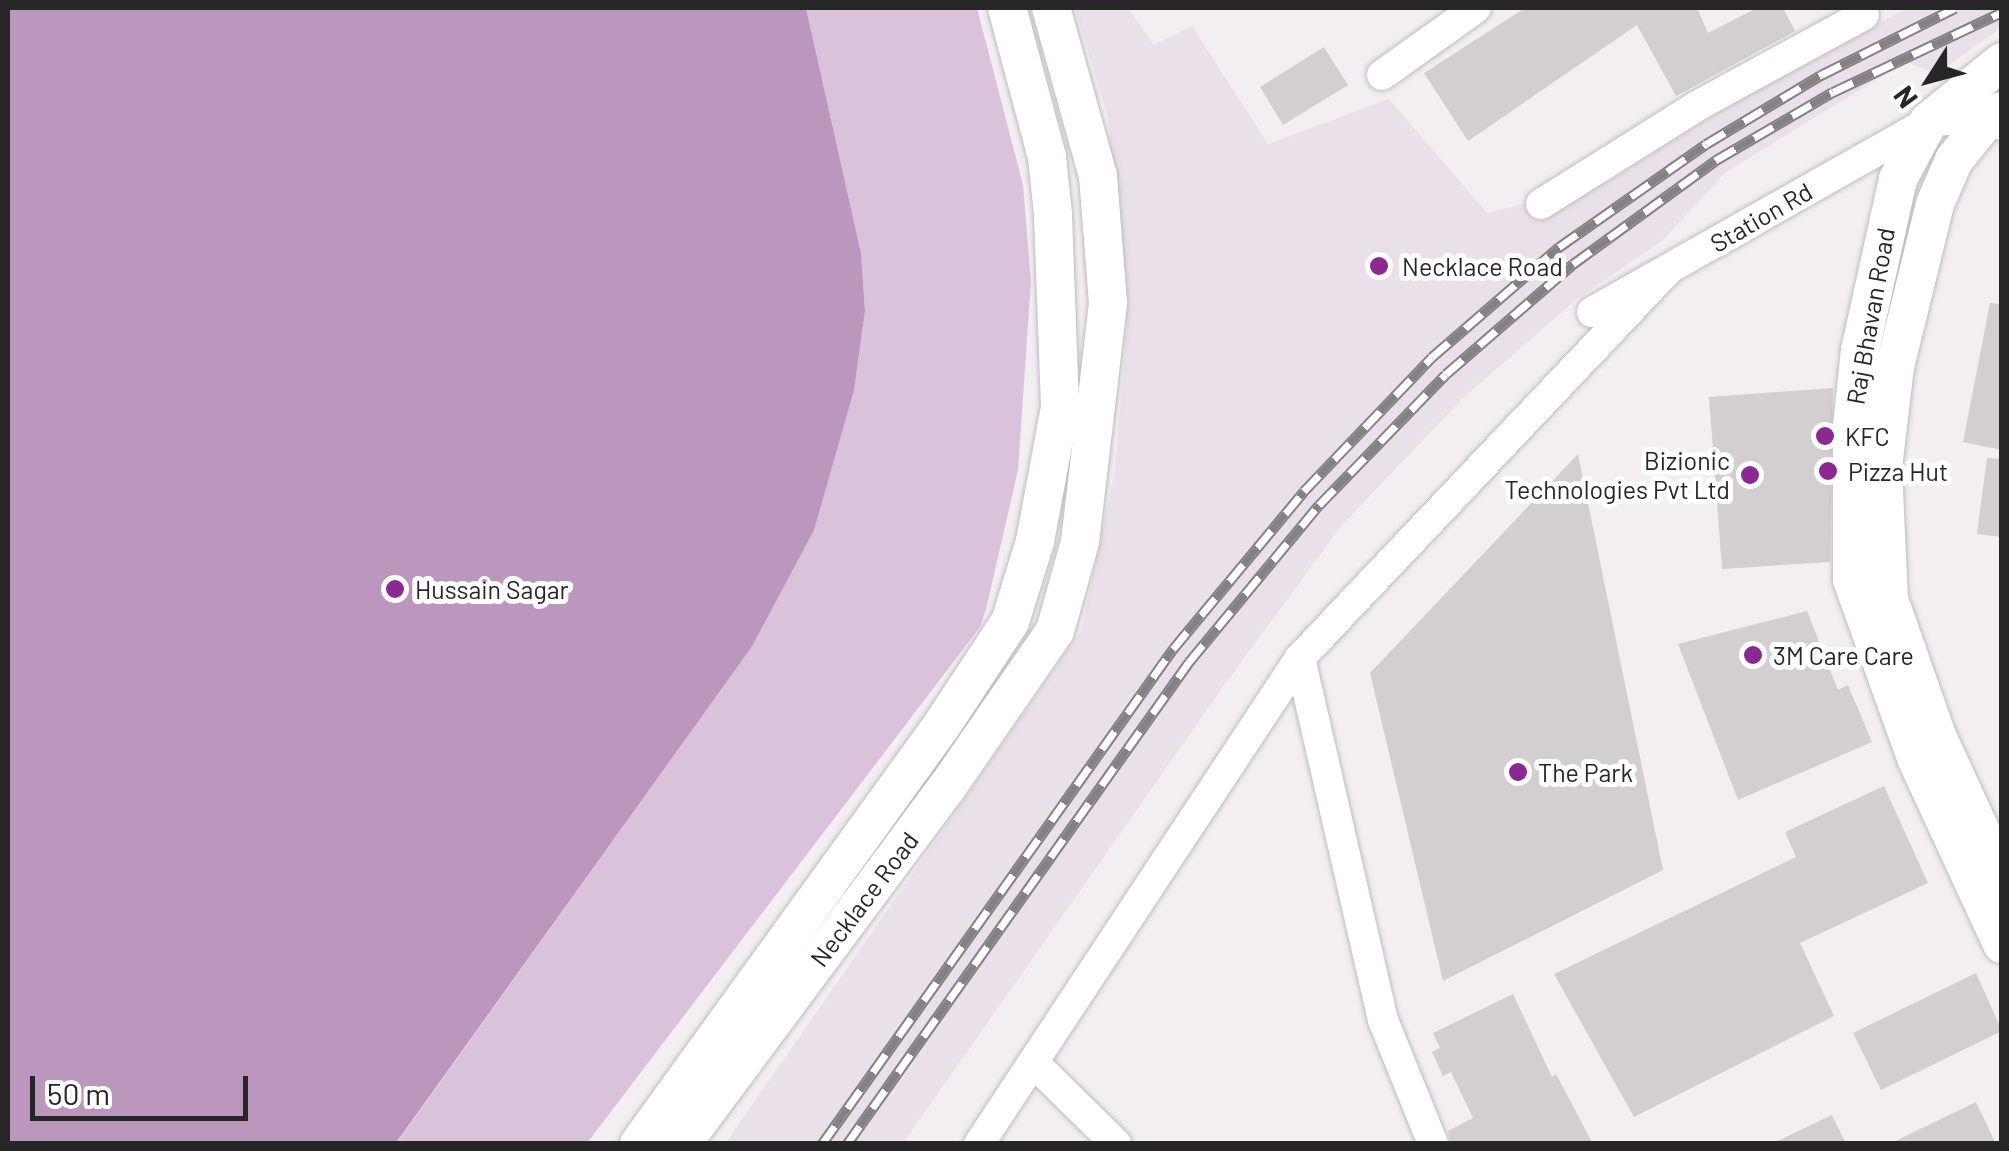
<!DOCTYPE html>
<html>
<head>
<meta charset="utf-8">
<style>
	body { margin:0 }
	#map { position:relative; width:2009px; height:1151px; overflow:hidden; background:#f2eef2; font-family:Barlow,sans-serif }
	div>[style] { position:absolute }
	.built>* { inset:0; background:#eae0ea }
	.green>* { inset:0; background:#dac2db }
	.water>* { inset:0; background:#bb97bd }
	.building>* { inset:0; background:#d2ced2 }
	.roads { filter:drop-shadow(0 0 2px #bfbcbf) drop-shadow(0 0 2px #bfbcbf) }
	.minor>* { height:30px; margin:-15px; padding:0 15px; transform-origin:15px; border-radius:15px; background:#fff }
	.major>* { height:38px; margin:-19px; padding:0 19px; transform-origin:19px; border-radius:19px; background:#fff }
	.rail>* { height:11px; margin-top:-5.5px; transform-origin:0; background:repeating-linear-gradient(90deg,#fff 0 22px,#848184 0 44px); box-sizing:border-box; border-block:2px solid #848184 }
	.dots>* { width:28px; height:28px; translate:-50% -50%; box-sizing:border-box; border:5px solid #fff; border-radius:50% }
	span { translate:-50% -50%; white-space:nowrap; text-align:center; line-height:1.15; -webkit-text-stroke:10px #fff; paint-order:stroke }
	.street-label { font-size:25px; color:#272627 }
	.poi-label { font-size:25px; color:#272627 }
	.left { translate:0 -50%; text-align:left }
	.right { translate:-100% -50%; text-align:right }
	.frame { position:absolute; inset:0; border:10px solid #272627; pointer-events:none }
	.north { position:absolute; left:1879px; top:30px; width:100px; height:100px; -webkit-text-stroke:8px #fff; paint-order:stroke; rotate:234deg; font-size:28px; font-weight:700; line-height:40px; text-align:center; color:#272627 }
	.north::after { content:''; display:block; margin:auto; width:35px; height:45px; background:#272627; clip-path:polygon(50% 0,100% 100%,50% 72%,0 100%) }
	.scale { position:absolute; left:30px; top:1076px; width:218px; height:45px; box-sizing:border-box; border:5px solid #272627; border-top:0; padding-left:12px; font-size:30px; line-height:35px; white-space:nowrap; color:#272627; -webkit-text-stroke:8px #fff; paint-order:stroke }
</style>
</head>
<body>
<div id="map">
	<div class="built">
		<i style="clip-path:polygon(1075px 8px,1128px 8px,1154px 45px,1192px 26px,1268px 144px,1389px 99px,1487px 213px,1606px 183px,1806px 58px,1909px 8px,2001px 8px,2001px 28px,1937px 73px,1905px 62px,1726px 172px,1662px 241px,1577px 299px,1465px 396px,1341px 526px,1225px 684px,903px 1143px,725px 1144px,1081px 631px,1115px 470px,1127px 325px,1108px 118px)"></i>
	</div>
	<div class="green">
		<i style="clip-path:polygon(806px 8px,977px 8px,1023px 185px,1031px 281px,1018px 470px,986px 609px,980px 627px,587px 1143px,396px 1144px,751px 648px,854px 390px,865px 311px,861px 253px)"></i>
	</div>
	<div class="water">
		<i style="clip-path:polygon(8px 8px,806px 8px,861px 253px,865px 311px,854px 390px,814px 530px,751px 648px,396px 1143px,8px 1143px)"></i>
	</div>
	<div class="building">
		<i style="clip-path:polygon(1525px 8px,1697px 8px,1708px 33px,1757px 8px,1783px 8px,1795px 31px,1676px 96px,1637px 25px,1468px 141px,1424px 73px)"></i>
		<i style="clip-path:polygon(1324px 47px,1348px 85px,1283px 125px,1260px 87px)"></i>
		<i style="clip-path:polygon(1990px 303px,2002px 304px,2002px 450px,1963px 442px)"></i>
		<i style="clip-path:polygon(1833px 388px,1830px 562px,1722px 569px,1709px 397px)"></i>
		<i style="clip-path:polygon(1578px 454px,1663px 870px,1443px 981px,1370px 673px)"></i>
		<i style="clip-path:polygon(1987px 458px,2002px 459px,2002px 537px,1977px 534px)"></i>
		<i style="clip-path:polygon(1807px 611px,1838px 690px,1848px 685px,1872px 742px,1738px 800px,1678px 644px)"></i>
		<i style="clip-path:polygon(1884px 786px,1928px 883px,1800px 943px,1834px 1016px,1634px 1117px,1554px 974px,1796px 857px,1785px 832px)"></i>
		<i style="clip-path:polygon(1976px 973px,2002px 1031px,1881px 1090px,1853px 1033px)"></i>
		<i style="clip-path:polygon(1513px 994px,1552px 1077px,1556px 1074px,1593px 1144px,1451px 1144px,1448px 1131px,1473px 1118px,1451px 1072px,1443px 1076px,1432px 1052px,1440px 1048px,1433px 1033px)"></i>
		<i style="clip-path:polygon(1976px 1102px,1996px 1144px,1889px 1144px)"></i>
		<i style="clip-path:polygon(1832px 1115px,1846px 1144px,1771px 1144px)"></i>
	</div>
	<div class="roads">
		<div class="minor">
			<i style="left:1382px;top:75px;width:115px;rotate:-35.5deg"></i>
			<i style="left:1541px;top:204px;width:184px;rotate:-32.1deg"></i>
			<i style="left:1697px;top:106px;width:190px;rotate:-28.6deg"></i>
			<i style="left:1592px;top:312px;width:387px;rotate:-29.5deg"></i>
			<i style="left:1929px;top:121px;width:59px;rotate:-2.9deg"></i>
			<i style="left:1988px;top:118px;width:16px;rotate:27deg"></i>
			<i style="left:1300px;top:658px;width:371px;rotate:77.1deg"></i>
			<i style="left:1383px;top:1020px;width:134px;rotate:68deg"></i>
			<i style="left:1035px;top:1064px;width:114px;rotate:44.6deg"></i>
			<i style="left:979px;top:1144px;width:582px;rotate:-56.56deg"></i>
			<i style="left:1300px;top:658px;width:535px;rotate:-46.52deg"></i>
		</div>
		<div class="major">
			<i style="left:2002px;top:62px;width:94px;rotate:141.1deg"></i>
			<i style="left:1929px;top:121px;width:66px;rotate:118.1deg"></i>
			<i style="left:1898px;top:179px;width:175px;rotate:102.5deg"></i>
			<i style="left:1860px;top:350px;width:76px;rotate:96deg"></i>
			<i style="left:1852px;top:426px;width:154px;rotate:90deg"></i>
			<i style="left:1852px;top:580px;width:189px;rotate:70.2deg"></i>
			<i style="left:1916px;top:758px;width:205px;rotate:65.2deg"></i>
			<i style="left:2002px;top:111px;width:16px;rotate:153deg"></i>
			<i style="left:1988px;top:118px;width:54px;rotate:129deg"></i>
			<i style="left:1954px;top:160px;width:48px;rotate:113.4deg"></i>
			<i style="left:1935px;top:204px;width:168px;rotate:103.8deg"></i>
			<i style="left:1895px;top:367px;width:102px;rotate:96.8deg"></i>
			<i style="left:1883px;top:468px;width:131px;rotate:87.4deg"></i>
			<i style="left:1889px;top:599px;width:145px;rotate:70.7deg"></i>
			<i style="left:1937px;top:736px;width:155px;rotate:65.3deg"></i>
			<i style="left:639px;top:1144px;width:517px;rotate:-54.13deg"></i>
			<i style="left:942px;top:725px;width:123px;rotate:-56.6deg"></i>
			<i style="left:1010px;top:622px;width:85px;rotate:-72.8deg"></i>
			<i style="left:1035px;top:541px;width:136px;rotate:-79.4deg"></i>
			<i style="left:1060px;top:407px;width:193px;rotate:-92.1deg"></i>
			<i style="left:1053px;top:214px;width:57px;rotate:-96deg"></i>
			<i style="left:1047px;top:157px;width:154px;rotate:-105deg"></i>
			<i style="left:682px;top:1144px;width:446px;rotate:-53.4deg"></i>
			<i style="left:948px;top:786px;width:188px;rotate:-55.4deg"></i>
			<i style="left:1055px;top:631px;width:92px;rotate:-74.3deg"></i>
			<i style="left:1080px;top:542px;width:241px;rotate:-83.3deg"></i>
			<i style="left:1108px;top:303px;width:127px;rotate:-94.5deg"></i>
			<i style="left:1098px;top:176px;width:174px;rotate:-105.6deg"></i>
		</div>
	</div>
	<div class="rail">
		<i style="left:822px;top:1144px;width:607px;rotate:-54.66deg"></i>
		<i style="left:1173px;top:649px;width:205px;rotate:-50.3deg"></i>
		<i style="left:1304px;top:491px;width:185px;rotate:-46.3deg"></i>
		<i style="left:1432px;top:357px;width:168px;rotate:-40.9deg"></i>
		<i style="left:1559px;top:247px;width:179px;rotate:-35deg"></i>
		<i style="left:1706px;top:144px;width:134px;rotate:-31deg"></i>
		<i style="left:1821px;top:75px;width:150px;rotate:-26.6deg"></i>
		<i style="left:847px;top:1144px;width:591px;rotate:-54.64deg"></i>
		<i style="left:1189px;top:662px;width:204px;rotate:-50.4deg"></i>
		<i style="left:1319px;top:505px;width:182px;rotate:-45.9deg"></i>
		<i style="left:1446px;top:374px;width:168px;rotate:-40.9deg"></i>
		<i style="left:1573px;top:264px;width:177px;rotate:-36deg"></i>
		<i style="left:1716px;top:160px;width:135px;rotate:-30.2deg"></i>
		<i style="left:1833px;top:92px;width:187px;rotate:-25.3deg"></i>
	</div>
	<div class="dots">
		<i style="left:1379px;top:266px;background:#8a2992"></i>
		<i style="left:1825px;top:436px;background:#8a2992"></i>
		<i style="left:1828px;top:471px;background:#8a2992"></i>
		<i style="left:1750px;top:475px;background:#8a2992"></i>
		<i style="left:395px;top:589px;background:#8a2992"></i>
		<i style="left:1753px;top:655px;background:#8a2992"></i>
		<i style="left:1518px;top:772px;background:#8a2992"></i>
	</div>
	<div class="street-label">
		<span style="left:1761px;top:217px;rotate:-30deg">Station Rd</span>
		<span style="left:1870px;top:316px;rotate:-80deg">Raj Bhavan Road</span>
		<span style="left:864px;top:899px;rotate:-53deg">Necklace Road</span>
	</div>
	<div class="poi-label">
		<span class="left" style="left:1402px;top:266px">Necklace Road</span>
		<span class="left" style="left:1845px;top:436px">KFC</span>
		<span class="right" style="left:1730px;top:475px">Bizionic<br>Technologies Pvt Ltd</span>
		<span class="left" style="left:1848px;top:471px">Pizza Hut</span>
		<span class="left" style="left:415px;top:589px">Hussain Sagar</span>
		<span class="left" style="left:1773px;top:655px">3M Care Care</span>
		<span class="left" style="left:1538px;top:772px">The Park</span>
	</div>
	<div class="frame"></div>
	<div class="north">N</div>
	<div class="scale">50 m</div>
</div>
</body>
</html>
